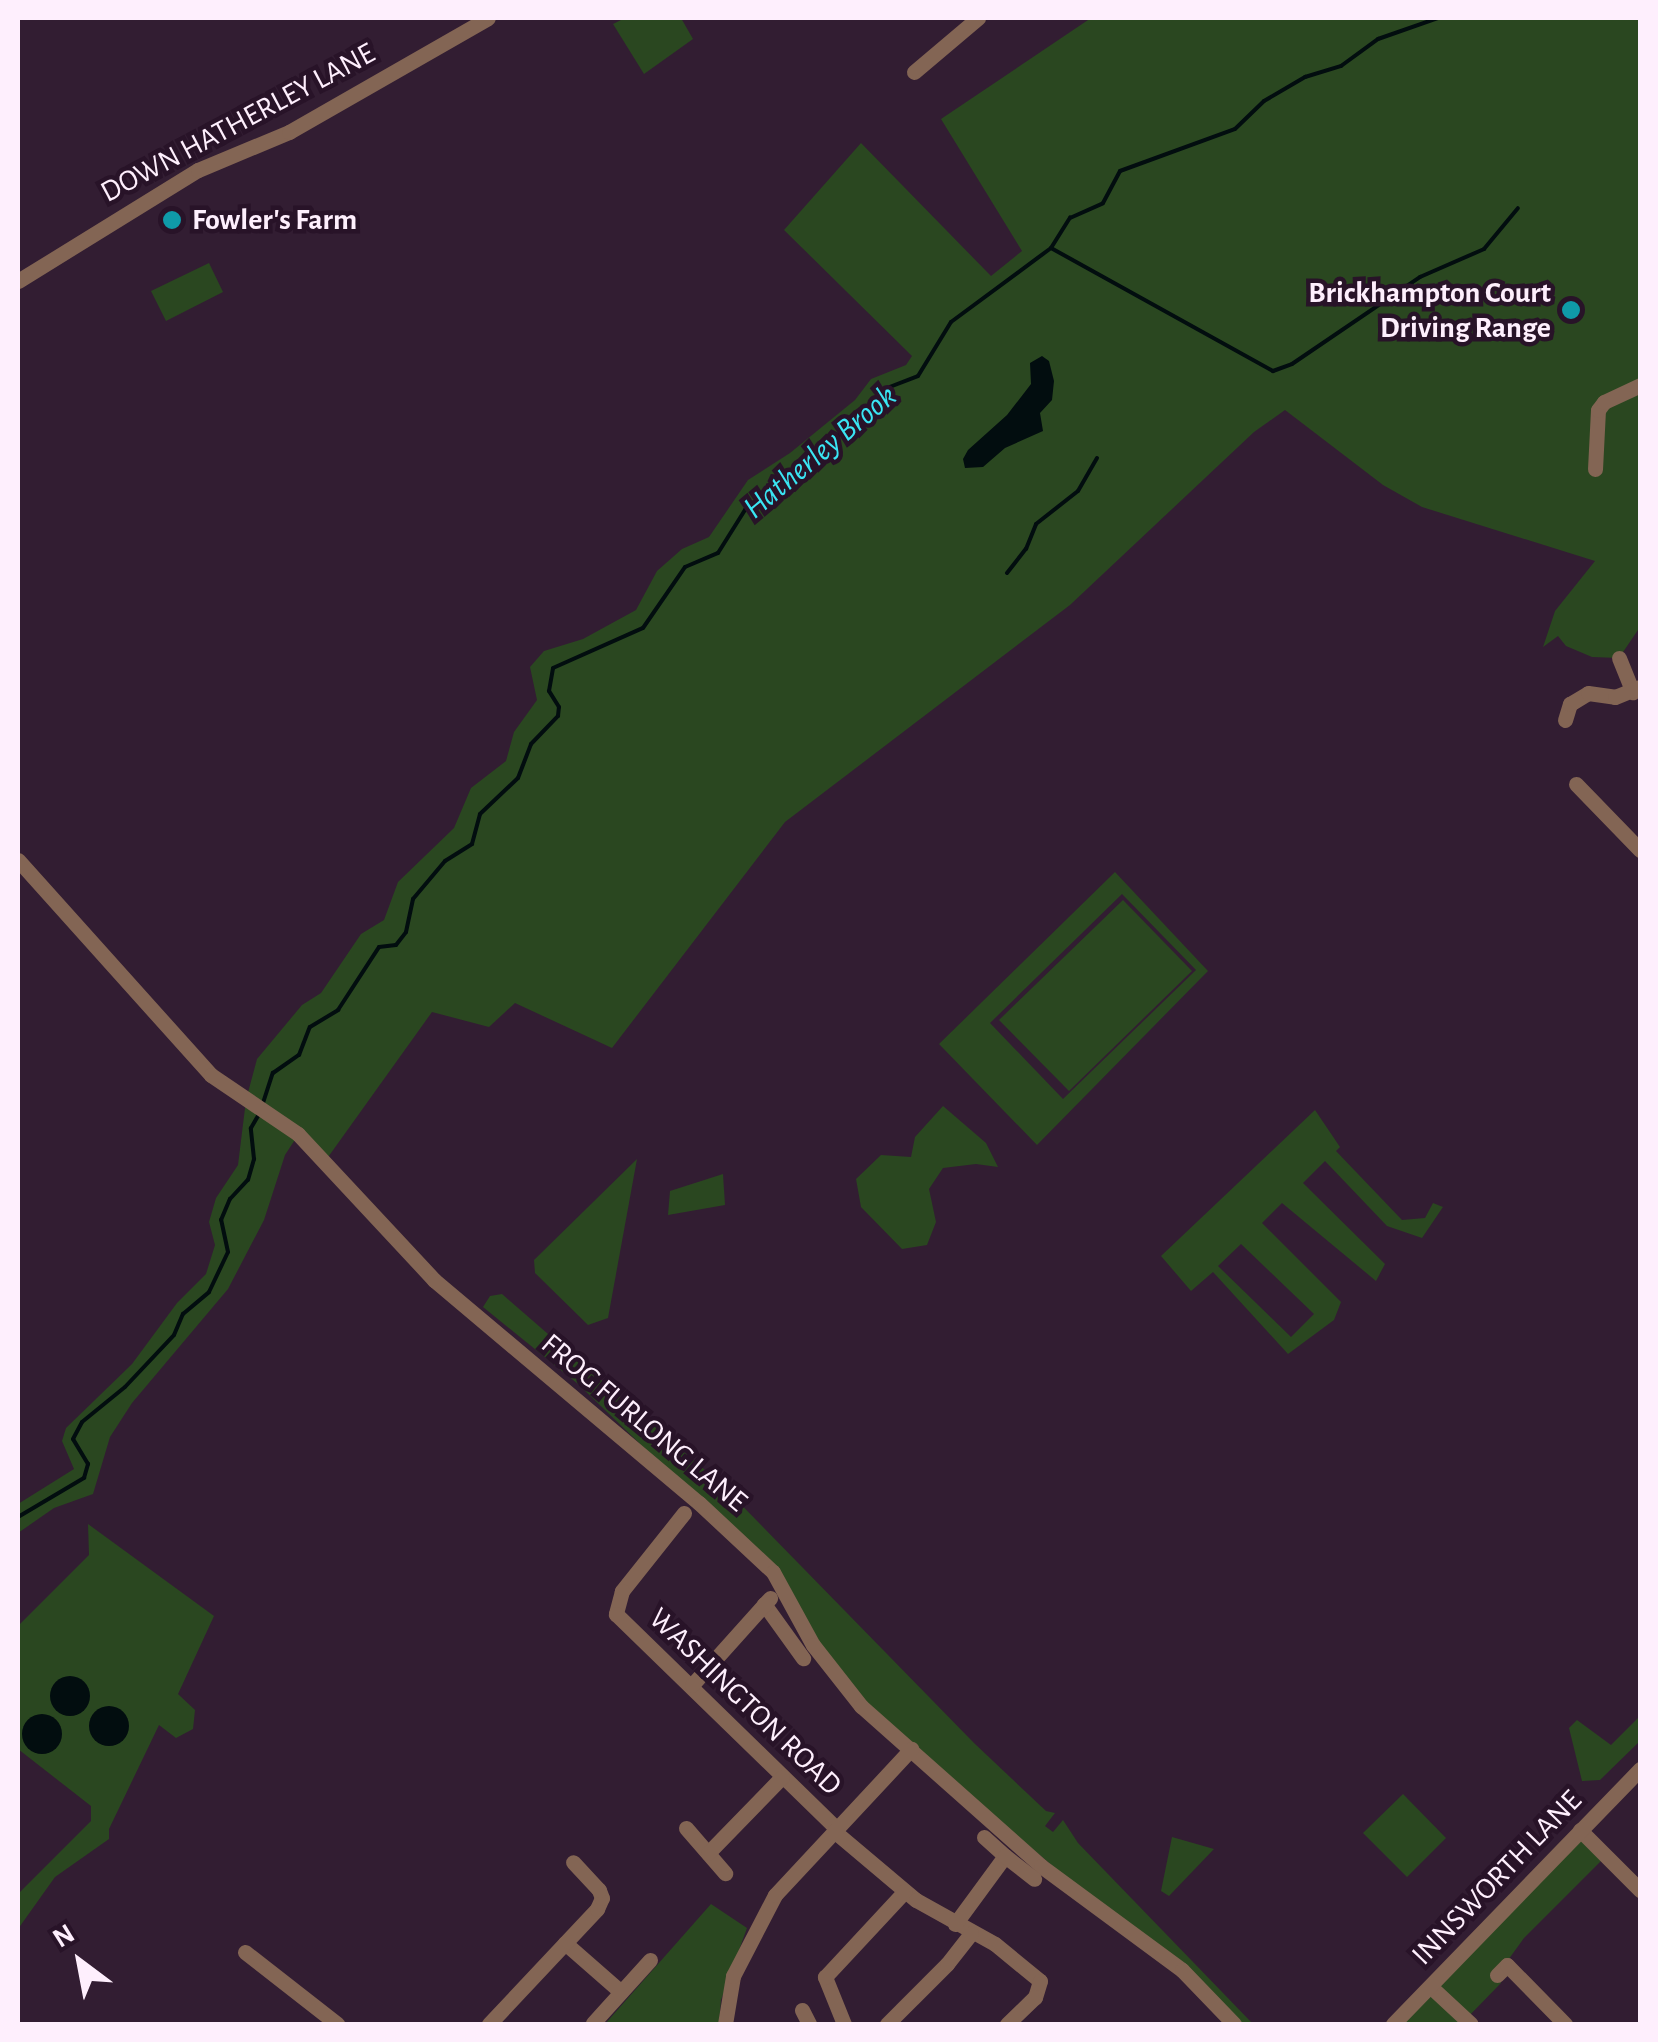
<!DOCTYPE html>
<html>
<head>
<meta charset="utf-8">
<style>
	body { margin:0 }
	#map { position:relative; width:1658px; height:2042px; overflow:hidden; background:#321d32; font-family:"Alegreya Sans",sans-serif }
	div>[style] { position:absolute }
	.green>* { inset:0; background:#2a4720 }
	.water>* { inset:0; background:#020d0f }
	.round { border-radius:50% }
	.stream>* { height:4px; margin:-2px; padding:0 2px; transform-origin:2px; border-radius:2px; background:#020d0f }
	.minor>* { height:15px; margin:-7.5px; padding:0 7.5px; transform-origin:7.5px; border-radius:7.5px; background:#836554 }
	.dots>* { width:28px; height:28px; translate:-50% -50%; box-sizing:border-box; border:5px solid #281328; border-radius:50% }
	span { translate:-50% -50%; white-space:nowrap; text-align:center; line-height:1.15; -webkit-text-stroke:9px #281328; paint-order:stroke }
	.street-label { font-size:30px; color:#feeffd }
	.poi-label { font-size:30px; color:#feeffd; font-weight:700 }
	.left { translate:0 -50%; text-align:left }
	.right { translate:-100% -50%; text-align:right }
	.water-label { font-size:32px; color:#3ae5f3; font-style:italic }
	.frame { position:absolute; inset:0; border:20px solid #feeffd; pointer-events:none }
	.north { position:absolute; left:30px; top:1912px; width:100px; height:100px; -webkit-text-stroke:8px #281328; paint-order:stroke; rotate:328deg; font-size:28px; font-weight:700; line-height:40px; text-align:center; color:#feeffd }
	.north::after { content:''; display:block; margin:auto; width:35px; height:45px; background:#feeffd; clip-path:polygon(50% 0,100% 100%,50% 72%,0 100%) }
</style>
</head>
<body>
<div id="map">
	<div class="green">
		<i style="clip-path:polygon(625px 18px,681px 18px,693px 39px,644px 74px,613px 24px)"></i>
		<i style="clip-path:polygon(1091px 18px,1640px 18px,1640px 627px,1619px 658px,1592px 657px,1566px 646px,1558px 636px,1543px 647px,1555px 611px,1595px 561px,1422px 507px,1383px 485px,1285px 410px,1254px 432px,1070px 605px,785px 822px,612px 1048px,515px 1003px,489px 1027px,432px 1012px,326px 1160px,298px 1135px,285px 1155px,264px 1220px,228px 1289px,132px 1403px,110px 1437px,93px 1494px,54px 1508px,18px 1533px,18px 1504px,74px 1469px,62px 1441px,66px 1428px,132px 1364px,177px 1303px,206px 1274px,215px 1245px,209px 1222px,216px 1198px,238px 1165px,246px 1100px,257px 1059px,302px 1005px,321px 993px,361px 934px,384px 920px,398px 882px,454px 828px,471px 788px,506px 761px,514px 732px,537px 700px,530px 667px,544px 651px,583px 639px,636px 610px,657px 571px,682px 549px,709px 537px,748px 480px,790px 453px,855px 400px,871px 379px,906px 365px,912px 356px,784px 230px,861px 143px,991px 276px,1022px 251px,941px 119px)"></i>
		<i style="clip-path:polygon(209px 263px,223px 292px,166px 321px,151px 291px)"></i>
		<i style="clip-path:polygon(evenodd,1115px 872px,1208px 971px,1037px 1145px,939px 1044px,1115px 872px,1122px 894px,1196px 970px,1063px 1099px,990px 1023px,1122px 894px)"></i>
		<i style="clip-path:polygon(1123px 900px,1192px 971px,1069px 1091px,999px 1020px)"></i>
		<i style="clip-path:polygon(943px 1106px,986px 1143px,998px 1167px,976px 1164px,943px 1168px,929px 1189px,936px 1222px,927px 1245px,902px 1249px,861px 1207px,856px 1179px,881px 1155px,911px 1157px,915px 1137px)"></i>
		<i style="clip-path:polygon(evenodd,1315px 1110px,1340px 1147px,1336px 1151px,1402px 1220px,1425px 1218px,1433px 1203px,1443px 1207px,1422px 1238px,1387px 1226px,1325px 1161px,1303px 1183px,1385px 1264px,1376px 1281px,1282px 1203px,1262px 1223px,1341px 1302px,1334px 1320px,1288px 1354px,1213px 1272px,1191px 1291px,1161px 1256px,1315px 1110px,1241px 1244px,1314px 1314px,1291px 1337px,1218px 1266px,1241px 1244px)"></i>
		<i style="clip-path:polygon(637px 1159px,608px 1318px,588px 1325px,535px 1273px,534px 1260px)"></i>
		<i style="clip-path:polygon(723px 1174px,725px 1205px,668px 1215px,670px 1191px)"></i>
		<i style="clip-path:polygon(502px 1294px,721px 1484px,974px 1743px,1046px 1811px,1055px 1813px,1045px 1826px,1053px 1832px,1063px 1820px,1078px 1843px,1253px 2024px,1234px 2024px,1121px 1923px,861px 1706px,773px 1572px,578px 1384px,483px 1307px,490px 1296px)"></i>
		<i style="clip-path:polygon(88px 1524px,214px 1616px,178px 1694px,195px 1710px,193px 1729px,176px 1738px,159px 1725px,109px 1829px,109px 1839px,55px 1877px,18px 1929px,18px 1894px,91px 1821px,91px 1806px,18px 1749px,18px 1626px,89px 1555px)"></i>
		<i style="clip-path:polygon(1640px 1716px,1640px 1741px,1600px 1780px,1582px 1781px,1569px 1728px,1577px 1720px,1611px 1745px)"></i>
		<i style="clip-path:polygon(1403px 1794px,1446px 1838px,1407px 1877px,1363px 1833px)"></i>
		<i style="clip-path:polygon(1580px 1830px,1606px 1856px,1524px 1938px,1498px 1974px,1501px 1983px,1466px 2019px,1471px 2024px,1393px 2024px)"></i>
		<i style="clip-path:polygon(1172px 1837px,1214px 1849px,1169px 1896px,1161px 1891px)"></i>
		<i style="clip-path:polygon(711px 1904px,747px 1928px,721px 2000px,719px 2024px,605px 2024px)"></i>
	</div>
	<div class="water">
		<i style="clip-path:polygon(1042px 356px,1049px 361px,1054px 381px,1052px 400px,1040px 413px,1043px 431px,1005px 448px,983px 467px,965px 468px,963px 459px,968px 450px,1007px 415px,1031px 384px,1030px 363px)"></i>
		<i class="round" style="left:50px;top:1676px;width:40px;height:40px"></i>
		<i class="round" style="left:89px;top:1706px;width:40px;height:40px"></i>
		<i class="round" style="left:22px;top:1714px;width:40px;height:40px"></i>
	</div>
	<div class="stream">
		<i style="left:1051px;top:248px;width:254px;rotate:29deg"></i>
		<i style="left:1273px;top:371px;width:20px;rotate:-20deg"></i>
		<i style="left:1292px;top:364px;width:155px;rotate:-34.2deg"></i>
		<i style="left:1420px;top:277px;width:70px;rotate:-23.6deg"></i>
		<i style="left:1484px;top:249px;width:53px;rotate:-50.3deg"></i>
		<i style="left:1007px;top:573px;width:31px;rotate:-52deg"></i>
		<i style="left:1026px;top:549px;width:27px;rotate:-68deg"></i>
		<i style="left:1036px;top:524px;width:53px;rotate:-38.2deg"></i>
		<i style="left:1078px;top:491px;width:38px;rotate:-60deg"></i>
		<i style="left:262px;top:1106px;width:35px;rotate:-72deg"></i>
		<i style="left:273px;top:1073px;width:32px;rotate:-35deg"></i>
		<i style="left:299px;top:1055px;width:30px;rotate:-69deg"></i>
		<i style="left:310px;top:1027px;width:33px;rotate:-31deg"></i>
		<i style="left:338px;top:1010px;width:75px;rotate:-56.9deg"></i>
		<i style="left:379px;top:947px;width:17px;rotate:-7deg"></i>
		<i style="left:396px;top:945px;width:16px;rotate:-52deg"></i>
		<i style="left:406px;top:932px;width:34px;rotate:-78deg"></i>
		<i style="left:413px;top:899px;width:50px;rotate:-49.9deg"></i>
		<i style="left:445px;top:861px;width:32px;rotate:-32deg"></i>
		<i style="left:472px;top:844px;width:31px;rotate:-75deg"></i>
		<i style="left:480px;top:814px;width:52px;rotate:-43.5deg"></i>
		<i style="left:518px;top:778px;width:36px;rotate:-69deg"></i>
		<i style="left:531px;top:744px;width:39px;rotate:-46deg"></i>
		<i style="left:558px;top:716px;width:9px;rotate:-84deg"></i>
		<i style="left:559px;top:707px;width:19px;rotate:-122deg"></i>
		<i style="left:549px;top:691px;width:23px;rotate:-80deg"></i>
		<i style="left:553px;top:668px;width:98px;rotate:-24deg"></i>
		<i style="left:643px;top:628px;width:74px;rotate:-55.5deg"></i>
		<i style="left:685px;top:567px;width:36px;rotate:-23deg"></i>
		<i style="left:718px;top:553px;width:51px;rotate:-57.9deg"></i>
		<i style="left:745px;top:510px;width:151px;rotate:-38.8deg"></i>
		<i style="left:863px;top:415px;width:36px;rotate:-48deg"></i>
		<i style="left:887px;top:388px;width:33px;rotate:-21deg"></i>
		<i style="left:918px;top:376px;width:63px;rotate:-58.6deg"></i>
		<i style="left:951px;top:322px;width:124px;rotate:-36.5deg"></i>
		<i style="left:1051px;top:248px;width:36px;rotate:-58deg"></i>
		<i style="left:1070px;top:218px;width:36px;rotate:-24deg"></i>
		<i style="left:1103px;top:203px;width:36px;rotate:-62deg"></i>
		<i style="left:1120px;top:171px;width:122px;rotate:-20.1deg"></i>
		<i style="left:1235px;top:129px;width:40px;rotate:-44deg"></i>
		<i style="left:1264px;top:101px;width:48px;rotate:-30.3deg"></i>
		<i style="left:1305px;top:77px;width:38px;rotate:-17deg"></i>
		<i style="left:1341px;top:66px;width:46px;rotate:-36.1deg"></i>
		<i style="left:1378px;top:39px;width:64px;rotate:-19.3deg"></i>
		<i style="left:18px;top:1517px;width:77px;rotate:-30.6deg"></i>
		<i style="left:84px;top:1478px;width:15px;rotate:-74deg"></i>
		<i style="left:88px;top:1464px;width:29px;rotate:-121deg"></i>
		<i style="left:73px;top:1439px;width:19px;rotate:-62deg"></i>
		<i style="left:82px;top:1422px;width:55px;rotate:-39.1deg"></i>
		<i style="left:125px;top:1387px;width:71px;rotate:-46.7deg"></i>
		<i style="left:174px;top:1335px;width:23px;rotate:-67deg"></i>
		<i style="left:183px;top:1314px;width:34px;rotate:-40deg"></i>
		<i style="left:209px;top:1292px;width:44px;rotate:-64.6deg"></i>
		<i style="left:228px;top:1252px;width:33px;rotate:-102deg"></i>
		<i style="left:221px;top:1220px;width:23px;rotate:-67deg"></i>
		<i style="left:230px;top:1199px;width:26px;rotate:-47deg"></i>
		<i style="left:248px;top:1180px;width:22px;rotate:-74deg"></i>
		<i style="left:254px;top:1159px;width:31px;rotate:-96deg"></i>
		<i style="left:251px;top:1128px;width:16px;rotate:-60deg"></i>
	</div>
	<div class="minor">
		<i style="left:914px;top:72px;width:84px;rotate:-40.2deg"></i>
		<i style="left:18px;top:281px;width:211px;rotate:-31.7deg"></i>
		<i style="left:198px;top:170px;width:99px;rotate:-22.7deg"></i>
		<i style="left:289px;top:132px;width:229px;rotate:-29.8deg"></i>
		<i style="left:1595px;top:469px;width:59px;rotate:-87.1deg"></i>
		<i style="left:1598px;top:410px;width:10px;rotate:-53deg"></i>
		<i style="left:1604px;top:402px;width:40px;rotate:-25deg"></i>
		<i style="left:1619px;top:658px;width:37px;rotate:68deg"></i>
		<i style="left:1565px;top:720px;width:17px;rotate:-73deg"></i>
		<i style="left:1570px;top:704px;width:21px;rotate:-31deg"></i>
		<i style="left:1588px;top:693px;width:27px;rotate:8deg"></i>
		<i style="left:1615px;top:697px;width:27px;rotate:-22deg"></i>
		<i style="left:1576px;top:784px;width:92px;rotate:45.9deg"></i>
		<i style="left:18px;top:860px;width:289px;rotate:48.1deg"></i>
		<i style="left:211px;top:1075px;width:105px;rotate:34.1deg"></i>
		<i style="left:298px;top:1134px;width:200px;rotate:47deg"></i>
		<i style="left:434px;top:1280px;width:346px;rotate:40.1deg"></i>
		<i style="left:699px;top:1503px;width:101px;rotate:43deg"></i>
		<i style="left:773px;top:1572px;width:83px;rotate:61.3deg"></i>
		<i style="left:813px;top:1645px;width:78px;rotate:51.8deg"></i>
		<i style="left:861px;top:1706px;width:241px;rotate:41.6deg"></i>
		<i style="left:1041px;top:1866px;width:175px;rotate:36.4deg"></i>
		<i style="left:1182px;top:1970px;width:75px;rotate:46.1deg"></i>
		<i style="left:684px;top:1513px;width:100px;rotate:128.5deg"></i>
		<i style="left:622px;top:1591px;width:24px;rotate:105deg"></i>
		<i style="left:616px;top:1614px;width:307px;rotate:44.2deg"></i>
		<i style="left:764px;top:1604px;width:67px;rotate:54.2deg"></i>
		<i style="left:692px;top:1685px;width:117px;rotate:-48.1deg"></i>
		<i style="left:686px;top:1828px;width:60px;rotate:49.1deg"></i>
		<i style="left:1580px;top:1830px;width:85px;rotate:45deg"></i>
		<i style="left:834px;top:1831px;width:107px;rotate:40.1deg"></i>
		<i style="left:916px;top:1900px;width:90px;rotate:29.1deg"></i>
		<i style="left:995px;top:1944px;width:58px;rotate:39.4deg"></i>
		<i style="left:1040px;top:1981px;width:17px;rotate:107deg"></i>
		<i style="left:1035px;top:1997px;width:39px;rotate:136deg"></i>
		<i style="left:984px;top:1837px;width:28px;rotate:42deg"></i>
		<i style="left:708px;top:1853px;width:106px;rotate:-45.8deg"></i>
		<i style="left:955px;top:1924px;width:84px;rotate:-53.7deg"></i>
		<i style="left:1005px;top:1856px;width:37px;rotate:38deg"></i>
		<i style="left:565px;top:1943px;width:74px;rotate:41.2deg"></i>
		<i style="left:245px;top:1952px;width:117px;rotate:38deg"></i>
		<i style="left:1497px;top:1975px;width:14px;rotate:-45deg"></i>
		<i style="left:1507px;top:1965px;width:83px;rotate:45.5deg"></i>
		<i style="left:1431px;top:1987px;width:54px;rotate:42.8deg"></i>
		<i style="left:802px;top:2010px;width:16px;rotate:63deg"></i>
		<i style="left:593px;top:2023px;width:85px;rotate:-47.9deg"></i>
		<i style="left:489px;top:2024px;width:158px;rotate:-46.8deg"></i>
		<i style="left:597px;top:1909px;width:12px;rotate:-66deg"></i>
		<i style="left:602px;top:1898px;width:9px;rotate:-111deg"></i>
		<i style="left:599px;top:1890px;width:38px;rotate:-133deg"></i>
		<i style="left:725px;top:2024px;width:49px;rotate:-80.5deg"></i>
		<i style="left:733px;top:1976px;width:91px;rotate:-62.6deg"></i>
		<i style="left:775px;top:1895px;width:200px;rotate:-47deg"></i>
		<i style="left:844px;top:2024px;width:51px;rotate:-112deg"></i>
		<i style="left:825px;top:1977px;width:117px;rotate:-47.1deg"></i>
		<i style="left:887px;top:2024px;width:85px;rotate:-45deg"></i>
		<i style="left:947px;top:1964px;width:39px;rotate:-52deg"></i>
		<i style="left:1393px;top:2024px;width:355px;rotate:-45.9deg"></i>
	</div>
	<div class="dots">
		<i style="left:172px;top:220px;background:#0f9aa8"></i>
		<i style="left:1571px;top:310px;background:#0f9aa8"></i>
	</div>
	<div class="street-label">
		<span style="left:238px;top:123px;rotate:-28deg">DOWN HATHERLEY LANE</span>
		<span style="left:644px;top:1423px;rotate:40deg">FROG FURLONG LANE</span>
		<span style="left:745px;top:1702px;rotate:44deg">WASHINGTON ROAD</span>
		<span style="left:1497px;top:1878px;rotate:-46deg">INNSWORTH LANE</span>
	</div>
	<div class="poi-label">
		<span class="left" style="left:192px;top:220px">Fowler's Farm</span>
		<span class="right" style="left:1551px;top:310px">Brickhampton Court<br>Driving Range</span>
	</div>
	<div class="water-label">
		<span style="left:820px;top:452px;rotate:-40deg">Hatherley Brook</span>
	</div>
	<div class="frame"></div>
	<div class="north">N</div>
</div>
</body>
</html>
